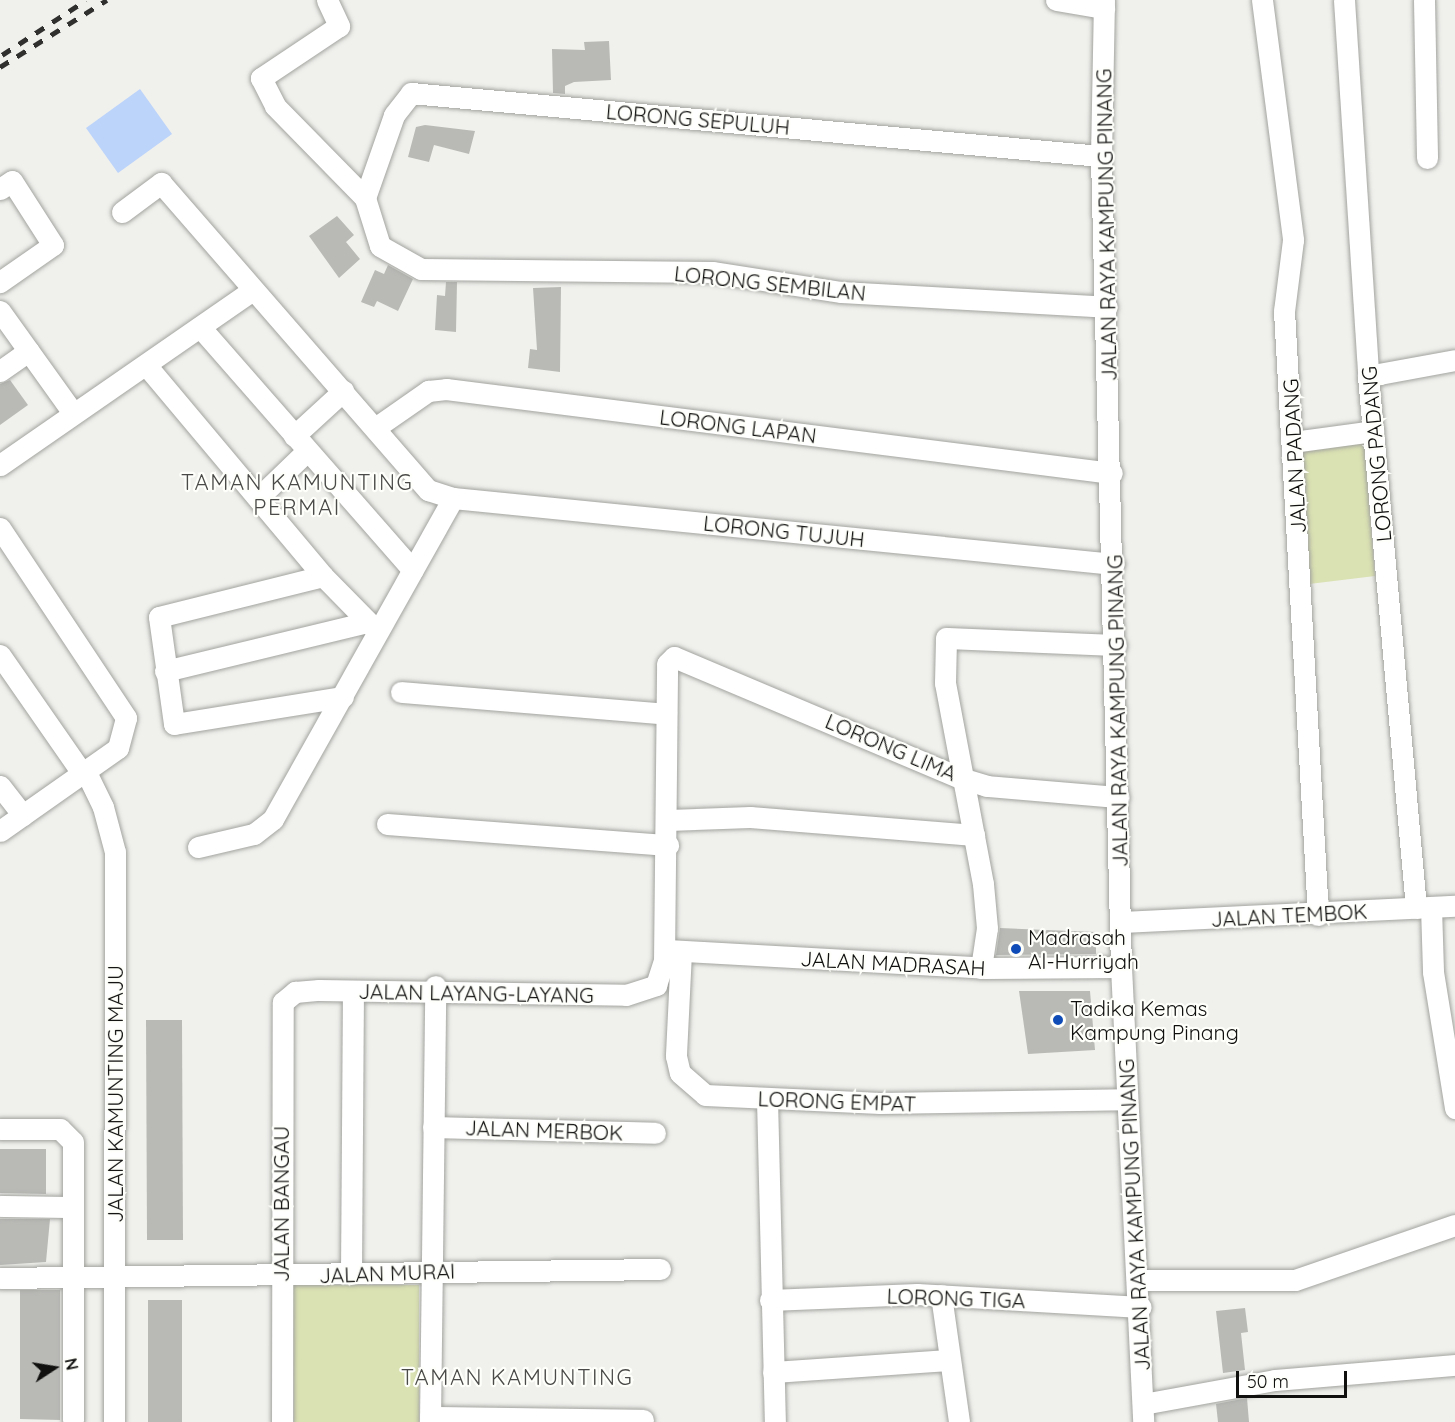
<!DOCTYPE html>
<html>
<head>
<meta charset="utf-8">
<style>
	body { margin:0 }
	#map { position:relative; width:1455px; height:1422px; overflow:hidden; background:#f0f1ed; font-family:Quicksand,sans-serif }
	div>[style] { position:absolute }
	.green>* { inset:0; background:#dae1b2 }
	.water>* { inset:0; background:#bcd3fa }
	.building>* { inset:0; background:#b9bab6 }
	.roads { filter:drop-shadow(0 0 2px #a2a39f) drop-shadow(0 0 2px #a2a39f) }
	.minor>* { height:21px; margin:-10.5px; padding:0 10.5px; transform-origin:10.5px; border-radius:10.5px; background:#fff }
	.rail>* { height:4.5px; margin-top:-2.25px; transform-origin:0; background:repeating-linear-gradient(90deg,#30312f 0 10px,transparent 0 20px) }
	.dots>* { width:16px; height:16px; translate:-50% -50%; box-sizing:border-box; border:3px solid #fefffb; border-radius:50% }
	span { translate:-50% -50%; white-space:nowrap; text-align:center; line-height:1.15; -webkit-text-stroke:4.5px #fefffb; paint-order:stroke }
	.street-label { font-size:21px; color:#10110f }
	.poi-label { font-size:21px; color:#10110f }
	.left { translate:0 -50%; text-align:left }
	.neighbourhood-label { font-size:22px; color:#4a4b48; letter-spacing:1.5px }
	.north { position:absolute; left:24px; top:1338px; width:60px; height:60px; -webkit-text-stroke:4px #fefffb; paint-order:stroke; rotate:78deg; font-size:16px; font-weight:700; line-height:24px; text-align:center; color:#10110f }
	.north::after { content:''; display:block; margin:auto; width:21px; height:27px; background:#10110f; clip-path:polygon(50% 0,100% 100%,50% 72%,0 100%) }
	.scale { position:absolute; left:1236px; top:1371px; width:111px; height:27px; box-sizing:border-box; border:3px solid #10110f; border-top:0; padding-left:8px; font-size:18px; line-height:21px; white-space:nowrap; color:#10110f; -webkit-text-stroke:4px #fefffb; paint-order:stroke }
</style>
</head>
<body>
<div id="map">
	<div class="green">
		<i style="clip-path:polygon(1364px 432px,1375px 576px,1301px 585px,1293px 442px)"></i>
		<i style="clip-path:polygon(293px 1285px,419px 1285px,419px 1422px,294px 1422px)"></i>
	</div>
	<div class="water">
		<i style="clip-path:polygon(140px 89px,172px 134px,118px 173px,86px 128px)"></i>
	</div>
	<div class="building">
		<i style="clip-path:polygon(609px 41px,611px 80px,574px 82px,565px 86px,565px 94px,553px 93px,552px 49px,585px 50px,584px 42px)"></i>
		<i style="clip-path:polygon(425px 125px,475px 131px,469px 154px,434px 145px,429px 162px,408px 157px,416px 127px)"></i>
		<i style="clip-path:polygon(337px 216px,354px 235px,346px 242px,360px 259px,339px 278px,309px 236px)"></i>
		<i style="clip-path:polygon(388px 265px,413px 279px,398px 311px,377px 301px,374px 307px,361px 302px,375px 270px,384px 274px)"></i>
		<i style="clip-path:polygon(446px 282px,457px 282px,456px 332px,435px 330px,437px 295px,445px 296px)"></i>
		<i style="clip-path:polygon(561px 287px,560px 372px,528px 368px,530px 349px,537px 350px,533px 288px)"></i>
		<i style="clip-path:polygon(10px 380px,28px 405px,0 425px,0 384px)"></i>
		<i style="clip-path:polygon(1000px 928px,1096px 932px,1096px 954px,996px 955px)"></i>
		<i style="clip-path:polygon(1019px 991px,1090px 991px,1095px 1050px,1028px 1054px)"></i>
		<i style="clip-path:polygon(146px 1020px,182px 1020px,183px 1240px,147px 1240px)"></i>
		<i style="clip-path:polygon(0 1149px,46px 1149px,46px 1194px,0 1193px)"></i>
		<i style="clip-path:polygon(0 1219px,50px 1219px,46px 1262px,0 1265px)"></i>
		<i style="clip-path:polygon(20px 1290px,60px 1290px,60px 1420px,20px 1419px)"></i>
		<i style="clip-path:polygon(148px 1300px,182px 1300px,182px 1422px,148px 1422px)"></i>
		<i style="clip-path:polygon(1245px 1308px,1248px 1332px,1241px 1333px,1245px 1370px,1223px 1373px,1216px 1311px)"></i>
		<i style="clip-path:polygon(1247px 1398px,1249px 1422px,1218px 1422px,1216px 1404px)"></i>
	</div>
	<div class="roads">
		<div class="minor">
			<i style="left:327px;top:0;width:29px;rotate:65deg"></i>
			<i style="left:339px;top:26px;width:94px;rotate:146.3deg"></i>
			<i style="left:261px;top:78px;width:31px;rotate:63deg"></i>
			<i style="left:275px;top:106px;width:129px;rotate:45.6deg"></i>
			<i style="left:365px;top:198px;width:50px;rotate:72.6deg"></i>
			<i style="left:380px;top:246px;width:47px;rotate:29.3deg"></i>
			<i style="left:421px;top:269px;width:291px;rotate:0.6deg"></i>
			<i style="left:712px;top:272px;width:131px;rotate:8.8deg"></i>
			<i style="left:841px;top:292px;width:266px;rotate:3.2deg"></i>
			<i style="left:1056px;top:0;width:49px;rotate:9.5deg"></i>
			<i style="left:1104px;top:0;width:156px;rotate:91.1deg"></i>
			<i style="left:1101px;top:156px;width:811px;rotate:88.59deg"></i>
			<i style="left:1121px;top:967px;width:456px;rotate:87.2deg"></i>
			<i style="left:1262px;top:0;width:242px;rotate:82.6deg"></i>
			<i style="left:1293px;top:240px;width:72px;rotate:97.2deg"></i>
			<i style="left:1284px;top:311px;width:605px;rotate:86.78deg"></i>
			<i style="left:1344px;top:0;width:377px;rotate:86.3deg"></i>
			<i style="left:1368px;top:376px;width:534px;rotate:84.84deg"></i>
			<i style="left:1424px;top:0;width:158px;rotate:88.9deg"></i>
			<i style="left:0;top:189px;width:14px;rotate:-34deg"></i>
			<i style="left:12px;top:181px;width:76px;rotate:57.4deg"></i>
			<i style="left:53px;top:245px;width:65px;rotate:145.1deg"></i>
			<i style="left:365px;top:198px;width:88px;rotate:-70.7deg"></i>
			<i style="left:394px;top:115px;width:28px;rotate:-52deg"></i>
			<i style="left:411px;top:93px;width:693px;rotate:5.22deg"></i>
			<i style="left:122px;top:212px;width:49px;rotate:-36.6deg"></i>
			<i style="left:161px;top:183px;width:407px;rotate:49deg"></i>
			<i style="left:428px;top:490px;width:26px;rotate:18deg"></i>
			<i style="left:453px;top:498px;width:664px;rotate:5.7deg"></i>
			<i style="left:0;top:311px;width:125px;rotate:54.4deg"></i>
			<i style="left:200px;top:327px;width:323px;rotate:48.8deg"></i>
			<i style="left:146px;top:365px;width:275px;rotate:50deg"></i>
			<i style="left:323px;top:576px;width:78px;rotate:45.5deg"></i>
			<i style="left:0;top:371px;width:35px;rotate:-35deg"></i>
			<i style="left:1368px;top:376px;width:88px;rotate:-10.4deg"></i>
			<i style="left:375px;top:428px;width:65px;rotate:-34.9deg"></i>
			<i style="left:428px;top:391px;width:18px;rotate:-6deg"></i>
			<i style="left:446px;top:389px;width:671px;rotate:7.19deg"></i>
			<i style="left:294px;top:436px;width:67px;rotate:-42.6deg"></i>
			<i style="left:1293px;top:442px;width:81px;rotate:-7.8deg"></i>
			<i style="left:0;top:465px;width:305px;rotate:-34.7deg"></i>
			<i style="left:258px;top:498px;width:68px;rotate:-43.8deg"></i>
			<i style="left:0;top:528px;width:228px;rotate:56.4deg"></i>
			<i style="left:126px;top:718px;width:31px;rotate:105deg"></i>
			<i style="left:118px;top:748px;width:144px;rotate:144.9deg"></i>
			<i style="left:323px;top:576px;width:169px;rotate:166deg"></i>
			<i style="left:159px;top:617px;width:108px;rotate:82deg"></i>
			<i style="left:174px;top:724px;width:171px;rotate:-9.1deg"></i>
			<i style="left:0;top:655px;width:144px;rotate:55.2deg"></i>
			<i style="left:165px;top:671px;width:208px;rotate:-13.6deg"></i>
			<i style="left:401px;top:692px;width:266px;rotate:4.7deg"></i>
			<i style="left:86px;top:772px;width:39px;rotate:64deg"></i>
			<i style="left:103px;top:807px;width:47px;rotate:75.1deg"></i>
			<i style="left:115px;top:852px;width:570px;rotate:90.1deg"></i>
			<i style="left:0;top:786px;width:37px;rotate:52deg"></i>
			<i style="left:668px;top:820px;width:82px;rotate:-2.1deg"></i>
			<i style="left:750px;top:817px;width:225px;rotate:4.6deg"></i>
			<i style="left:387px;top:824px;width:282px;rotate:4.3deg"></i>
			<i style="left:198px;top:847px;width:57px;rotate:-13.1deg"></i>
			<i style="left:254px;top:834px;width:24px;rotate:-38deg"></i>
			<i style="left:273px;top:819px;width:368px;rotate:-60.7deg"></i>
			<i style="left:1431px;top:907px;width:65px;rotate:88.2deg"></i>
			<i style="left:1433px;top:972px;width:138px;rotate:80.8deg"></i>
			<i style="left:1122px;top:922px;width:333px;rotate:-2.8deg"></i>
			<i style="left:667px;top:950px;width:319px;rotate:3.2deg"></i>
			<i style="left:985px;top:968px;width:136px;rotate:-0.4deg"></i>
			<i style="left:681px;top:952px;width:104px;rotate:92.8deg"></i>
			<i style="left:676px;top:1056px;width:17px;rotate:77deg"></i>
			<i style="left:680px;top:1073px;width:33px;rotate:41deg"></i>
			<i style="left:705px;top:1095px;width:175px;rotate:2.6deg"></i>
			<i style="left:880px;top:1103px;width:246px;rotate:-0.9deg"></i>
			<i style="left:981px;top:968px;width:40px;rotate:-81.5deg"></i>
			<i style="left:987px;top:928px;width:44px;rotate:-95.2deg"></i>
			<i style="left:983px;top:884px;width:205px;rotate:-100.7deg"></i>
			<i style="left:945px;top:683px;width:45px;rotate:-88.7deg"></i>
			<i style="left:946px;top:638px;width:170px;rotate:2.4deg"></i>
			<i style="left:767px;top:1099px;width:323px;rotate:88.6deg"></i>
			<i style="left:433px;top:1127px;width:222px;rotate:1.5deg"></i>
			<i style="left:0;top:1129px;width:60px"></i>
			<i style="left:60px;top:1129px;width:18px;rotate:45deg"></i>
			<i style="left:73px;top:1142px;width:278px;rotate:90deg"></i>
			<i style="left:0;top:1206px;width:72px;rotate:0.8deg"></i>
			<i style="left:351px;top:1274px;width:283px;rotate:-89.6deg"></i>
			<i style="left:0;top:1278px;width:660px;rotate:-0.78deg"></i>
			<i style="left:1139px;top:1280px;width:156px"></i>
			<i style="left:1295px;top:1280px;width:169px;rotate:-19deg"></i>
			<i style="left:941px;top:1295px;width:128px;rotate:81.9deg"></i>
			<i style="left:770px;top:1300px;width:147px;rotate:-2.3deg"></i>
			<i style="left:917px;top:1294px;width:224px;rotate:3.3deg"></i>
			<i style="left:773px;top:1372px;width:176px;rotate:-3.9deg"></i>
			<i style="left:1143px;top:1404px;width:134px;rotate:-10.3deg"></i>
			<i style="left:1275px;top:1380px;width:181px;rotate:-4.8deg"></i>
			<i style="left:430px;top:1417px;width:213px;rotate:0.8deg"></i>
			<i style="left:282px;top:1422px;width:420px;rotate:-89.9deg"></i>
			<i style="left:283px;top:1002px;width:16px;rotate:-40deg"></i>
			<i style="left:295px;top:992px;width:24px;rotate:-5deg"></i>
			<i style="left:319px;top:990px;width:307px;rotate:0.9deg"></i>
			<i style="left:626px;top:995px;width:32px;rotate:-18deg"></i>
			<i style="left:656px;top:985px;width:25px;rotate:-72deg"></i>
			<i style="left:664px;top:961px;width:297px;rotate:-89.4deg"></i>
			<i style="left:667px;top:664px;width:10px;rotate:-45deg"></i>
			<i style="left:674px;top:657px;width:311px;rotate:22.9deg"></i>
			<i style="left:961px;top:778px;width:27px;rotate:17deg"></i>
			<i style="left:987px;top:786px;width:132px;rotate:4.8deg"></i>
			<i style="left:430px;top:1422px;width:436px;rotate:-89.3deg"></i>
		</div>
	</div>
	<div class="rail">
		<i style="left:2px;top:55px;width:100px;rotate:-33.2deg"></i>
		<i style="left:0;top:67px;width:126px;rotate:-32.1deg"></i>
	</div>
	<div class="dots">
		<i style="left:1016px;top:949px;background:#104cb8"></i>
		<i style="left:1058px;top:1020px;background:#104cb8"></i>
	</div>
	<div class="street-label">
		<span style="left:698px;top:119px;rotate:5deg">LORONG SEPULUH</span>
		<span style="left:1106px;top:225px;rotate:-91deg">JALAN RAYA KAMPUNG PINANG</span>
		<span style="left:770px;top:283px;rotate:6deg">LORONG SEMBILAN</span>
		<span style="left:738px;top:426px;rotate:7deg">LORONG LAPAN</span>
		<span style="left:1376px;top:454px;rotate:-95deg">LORONG PADANG</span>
		<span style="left:1294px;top:456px;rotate:-93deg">JALAN PADANG</span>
		<span style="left:784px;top:531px;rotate:6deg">LORONG TUJUH</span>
		<span style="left:1117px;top:711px;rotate:-91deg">JALAN RAYA KAMPUNG PINANG</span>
		<span style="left:891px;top:747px;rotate:23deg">LORONG LIMA</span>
		<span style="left:1289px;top:915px;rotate:-3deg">JALAN TEMBOK</span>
		<span style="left:893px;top:963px;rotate:3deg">JALAN MADRASAH</span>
		<span style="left:476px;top:993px;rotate:1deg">JALAN LAYANG-LAYANG</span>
		<span style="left:115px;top:1094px;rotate:-90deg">JALAN KAMUNTING MAJU</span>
		<span style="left:837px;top:1101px;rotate:2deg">LORONG EMPAT</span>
		<span style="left:544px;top:1130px;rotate:2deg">JALAN MERBOK</span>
		<span style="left:281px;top:1204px;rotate:-90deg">JALAN BANGAU</span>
		<span style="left:1134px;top:1215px;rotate:-93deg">JALAN RAYA KAMPUNG PINANG</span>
		<span style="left:387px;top:1273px;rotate:-2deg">JALAN MURAI</span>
		<span style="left:956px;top:1298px;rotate:2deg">LORONG TIGA</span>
	</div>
	<div class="poi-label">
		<span class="left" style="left:1028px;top:949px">Madrasah<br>Al-Hurriyah</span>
		<span class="left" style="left:1070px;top:1020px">Tadika Kemas<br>Kampung Pinang</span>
	</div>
	<div class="neighbourhood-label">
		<span style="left:297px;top:495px">TAMAN KAMUNTING<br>PERMAI</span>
		<span style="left:517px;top:1378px">TAMAN KAMUNTING</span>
	</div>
	<div class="north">N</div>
	<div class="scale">50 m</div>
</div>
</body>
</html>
